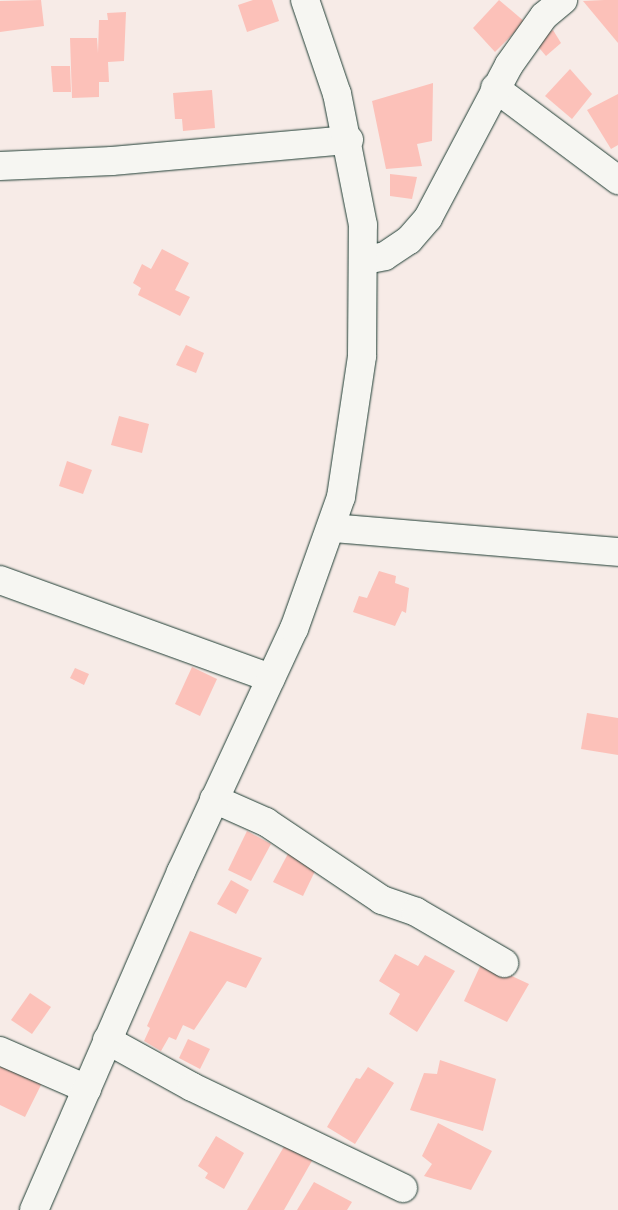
<!DOCTYPE html>
<html>
<head>
<meta charset="utf-8">
<style>
	body { margin:0 }
	#map { position:relative; width:618px; height:1210px; overflow:hidden; background:#f7ebe7; font-family:"Playpen Sans",sans-serif }
	div>[style] { position:absolute }
	.building>* { inset:0; background:#fcc1b9 }
	.roads { filter:drop-shadow(0 0 1px #1f3d34) drop-shadow(0 0 1px #1f3d34) }
	.minor>* { height:28px; margin:-14px; padding:0 14px; transform-origin:14px; border-radius:14px; background:#f6f6f2 }
	span { translate:-50% -50%; white-space:nowrap; text-align:center; line-height:1.15; -webkit-text-stroke:4px #f6f6f2; paint-order:stroke }
</style>
</head>
<body>
<div id="map">
	<div class="building">
		<i style="clip-path:polygon(41px 0,44px 26px,0 32px,0 1px)"></i>
		<i style="clip-path:polygon(253px 0,272px 0,279px 21px,247px 32px,238px 5px)"></i>
		<i style="clip-path:polygon(499px 0,525px 22px,495px 52px,473px 28px)"></i>
		<i style="clip-path:polygon(604px 0,618px 0,618px 43px,583px 1px)"></i>
		<i style="clip-path:polygon(126px 12px,124px 61px,108px 62px,109px 82px,99px 82px,99px 97px,72px 98px,70px 38px,97px 38px,98px 53px,99px 20px,108px 20px,107px 13px)"></i>
		<i style="clip-path:polygon(553px 30px,561px 43px,546px 56px,535px 43px)"></i>
		<i style="clip-path:polygon(51px 66px,70px 66px,71px 92px,53px 92px)"></i>
		<i style="clip-path:polygon(570px 69px,592px 94px,572px 119px,545px 96px)"></i>
		<i style="clip-path:polygon(433px 83px,432px 141px,417px 144px,422px 166px,386px 169px,372px 101px)"></i>
		<i style="clip-path:polygon(212px 90px,215px 128px,183px 131px,182px 119px,175px 119px,173px 93px)"></i>
		<i style="clip-path:polygon(618px 94px,618px 145px,611px 149px,587px 110px)"></i>
		<i style="clip-path:polygon(390px 174px,417px 177px,412px 199px,390px 196px)"></i>
		<i style="clip-path:polygon(162px 249px,189px 263px,175px 290px,190px 297px,180px 316px,138px 295px,141px 288px,133px 283px,142px 264px,151px 269px)"></i>
		<i style="clip-path:polygon(186px 345px,204px 353px,196px 373px,176px 365px)"></i>
		<i style="clip-path:polygon(119px 416px,149px 424px,142px 453px,111px 445px)"></i>
		<i style="clip-path:polygon(67px 461px,92px 470px,83px 494px,59px 486px)"></i>
		<i style="clip-path:polygon(379px 571px,396px 576px,395px 583px,409px 588px,406px 613px,402px 611px,395px 626px,353px 612px,359px 596px,367px 598px)"></i>
		<i style="clip-path:polygon(192px 667px,217px 679px,200px 716px,175px 704px)"></i>
		<i style="clip-path:polygon(75px 668px,89px 674px,84px 685px,70px 678px)"></i>
		<i style="clip-path:polygon(587px 713px,618px 718px,618px 755px,581px 749px)"></i>
		<i style="clip-path:polygon(247px 831px,271px 844px,251px 881px,228px 870px)"></i>
		<i style="clip-path:polygon(291px 848px,317px 867px,303px 896px,273px 882px)"></i>
		<i style="clip-path:polygon(231px 880px,249px 890px,236px 914px,217px 904px)"></i>
		<i style="clip-path:polygon(190px 931px,262px 958px,246px 988px,227px 981px,194px 1030px,183px 1025px,176px 1040px,169px 1037px,161px 1051px,144px 1041px,150px 1028px,147px 1026px)"></i>
		<i style="clip-path:polygon(395px 954px,418px 966px,425px 955px,455px 971px,417px 1032px,389px 1014px,400px 994px,379px 981px)"></i>
		<i style="clip-path:polygon(482px 962px,529px 984px,507px 1022px,464px 1001px)"></i>
		<i style="clip-path:polygon(30px 993px,51px 1007px,32px 1034px,11px 1020px)"></i>
		<i style="clip-path:polygon(188px 1039px,210px 1049px,200px 1069px,179px 1058px)"></i>
		<i style="clip-path:polygon(0 1057px,46px 1075px,25px 1117px,0 1105px)"></i>
		<i style="clip-path:polygon(440px 1060px,496px 1079px,483px 1131px,410px 1110px,424px 1073px,437px 1074px)"></i>
		<i style="clip-path:polygon(368px 1067px,394px 1083px,355px 1144px,327px 1127px,356px 1078px,360px 1079px)"></i>
		<i style="clip-path:polygon(438px 1123px,492px 1151px,471px 1190px,424px 1176px,432px 1164px,422px 1156px)"></i>
		<i style="clip-path:polygon(216px 1136px,244px 1153px,224px 1189px,205px 1178px,208px 1173px,198px 1166px)"></i>
		<i style="clip-path:polygon(289px 1138px,317px 1152px,284px 1210px,247px 1210px)"></i>
		<i style="clip-path:polygon(314px 1182px,352px 1202px,347px 1210px,297px 1210px)"></i>
	</div>
	<div class="roads">
		<div class="minor">
			<i style="left:495px;top:88px;width:154px;rotate:36.8deg"></i>
			<i style="left:0;top:166px;width:112px;rotate:-2.6deg"></i>
			<i style="left:112px;top:161px;width:238px;rotate:-5.1deg"></i>
			<i style="left:365px;top:260px;width:20px;rotate:-11deg"></i>
			<i style="left:385px;top:256px;width:29px;rotate:-34deg"></i>
			<i style="left:409px;top:240px;width:29px;rotate:-49deg"></i>
			<i style="left:428px;top:218px;width:173px;rotate:-62.1deg"></i>
			<i style="left:509px;top:65px;width:60px;rotate:-54.5deg"></i>
			<i style="left:544px;top:16px;width:25px;rotate:-40deg"></i>
			<i style="left:333px;top:528px;width:286px;rotate:4.8deg"></i>
			<i style="left:0;top:580px;width:288px;rotate:19.9deg"></i>
			<i style="left:214px;top:799px;width:57px;rotate:23.9deg"></i>
			<i style="left:266px;top:822px;width:140px;rotate:33.9deg"></i>
			<i style="left:382px;top:900px;width:36px;rotate:19deg"></i>
			<i style="left:416px;top:912px;width:102px;rotate:30.1deg"></i>
			<i style="left:107px;top:1040px;width:97px;rotate:28.9deg"></i>
			<i style="left:192px;top:1087px;width:234px;rotate:25.6deg"></i>
			<i style="left:0;top:1051px;width:95px;rotate:23.6deg"></i>
			<i style="left:34px;top:1210px;width:369px;rotate:-66.5deg"></i>
			<i style="left:181px;top:872px;width:268px;rotate:-65.1deg"></i>
			<i style="left:294px;top:629px;width:140px;rotate:-70.4deg"></i>
			<i style="left:341px;top:497px;width:143px;rotate:-81.5deg"></i>
			<i style="left:362px;top:356px;width:131px;rotate:-89.6deg"></i>
			<i style="left:363px;top:225px;width:134px;rotate:-101.2deg"></i>
			<i style="left:337px;top:94px;width:99px;rotate:-108.8deg"></i>
		</div>
	</div>
</div>
</body>
</html>
